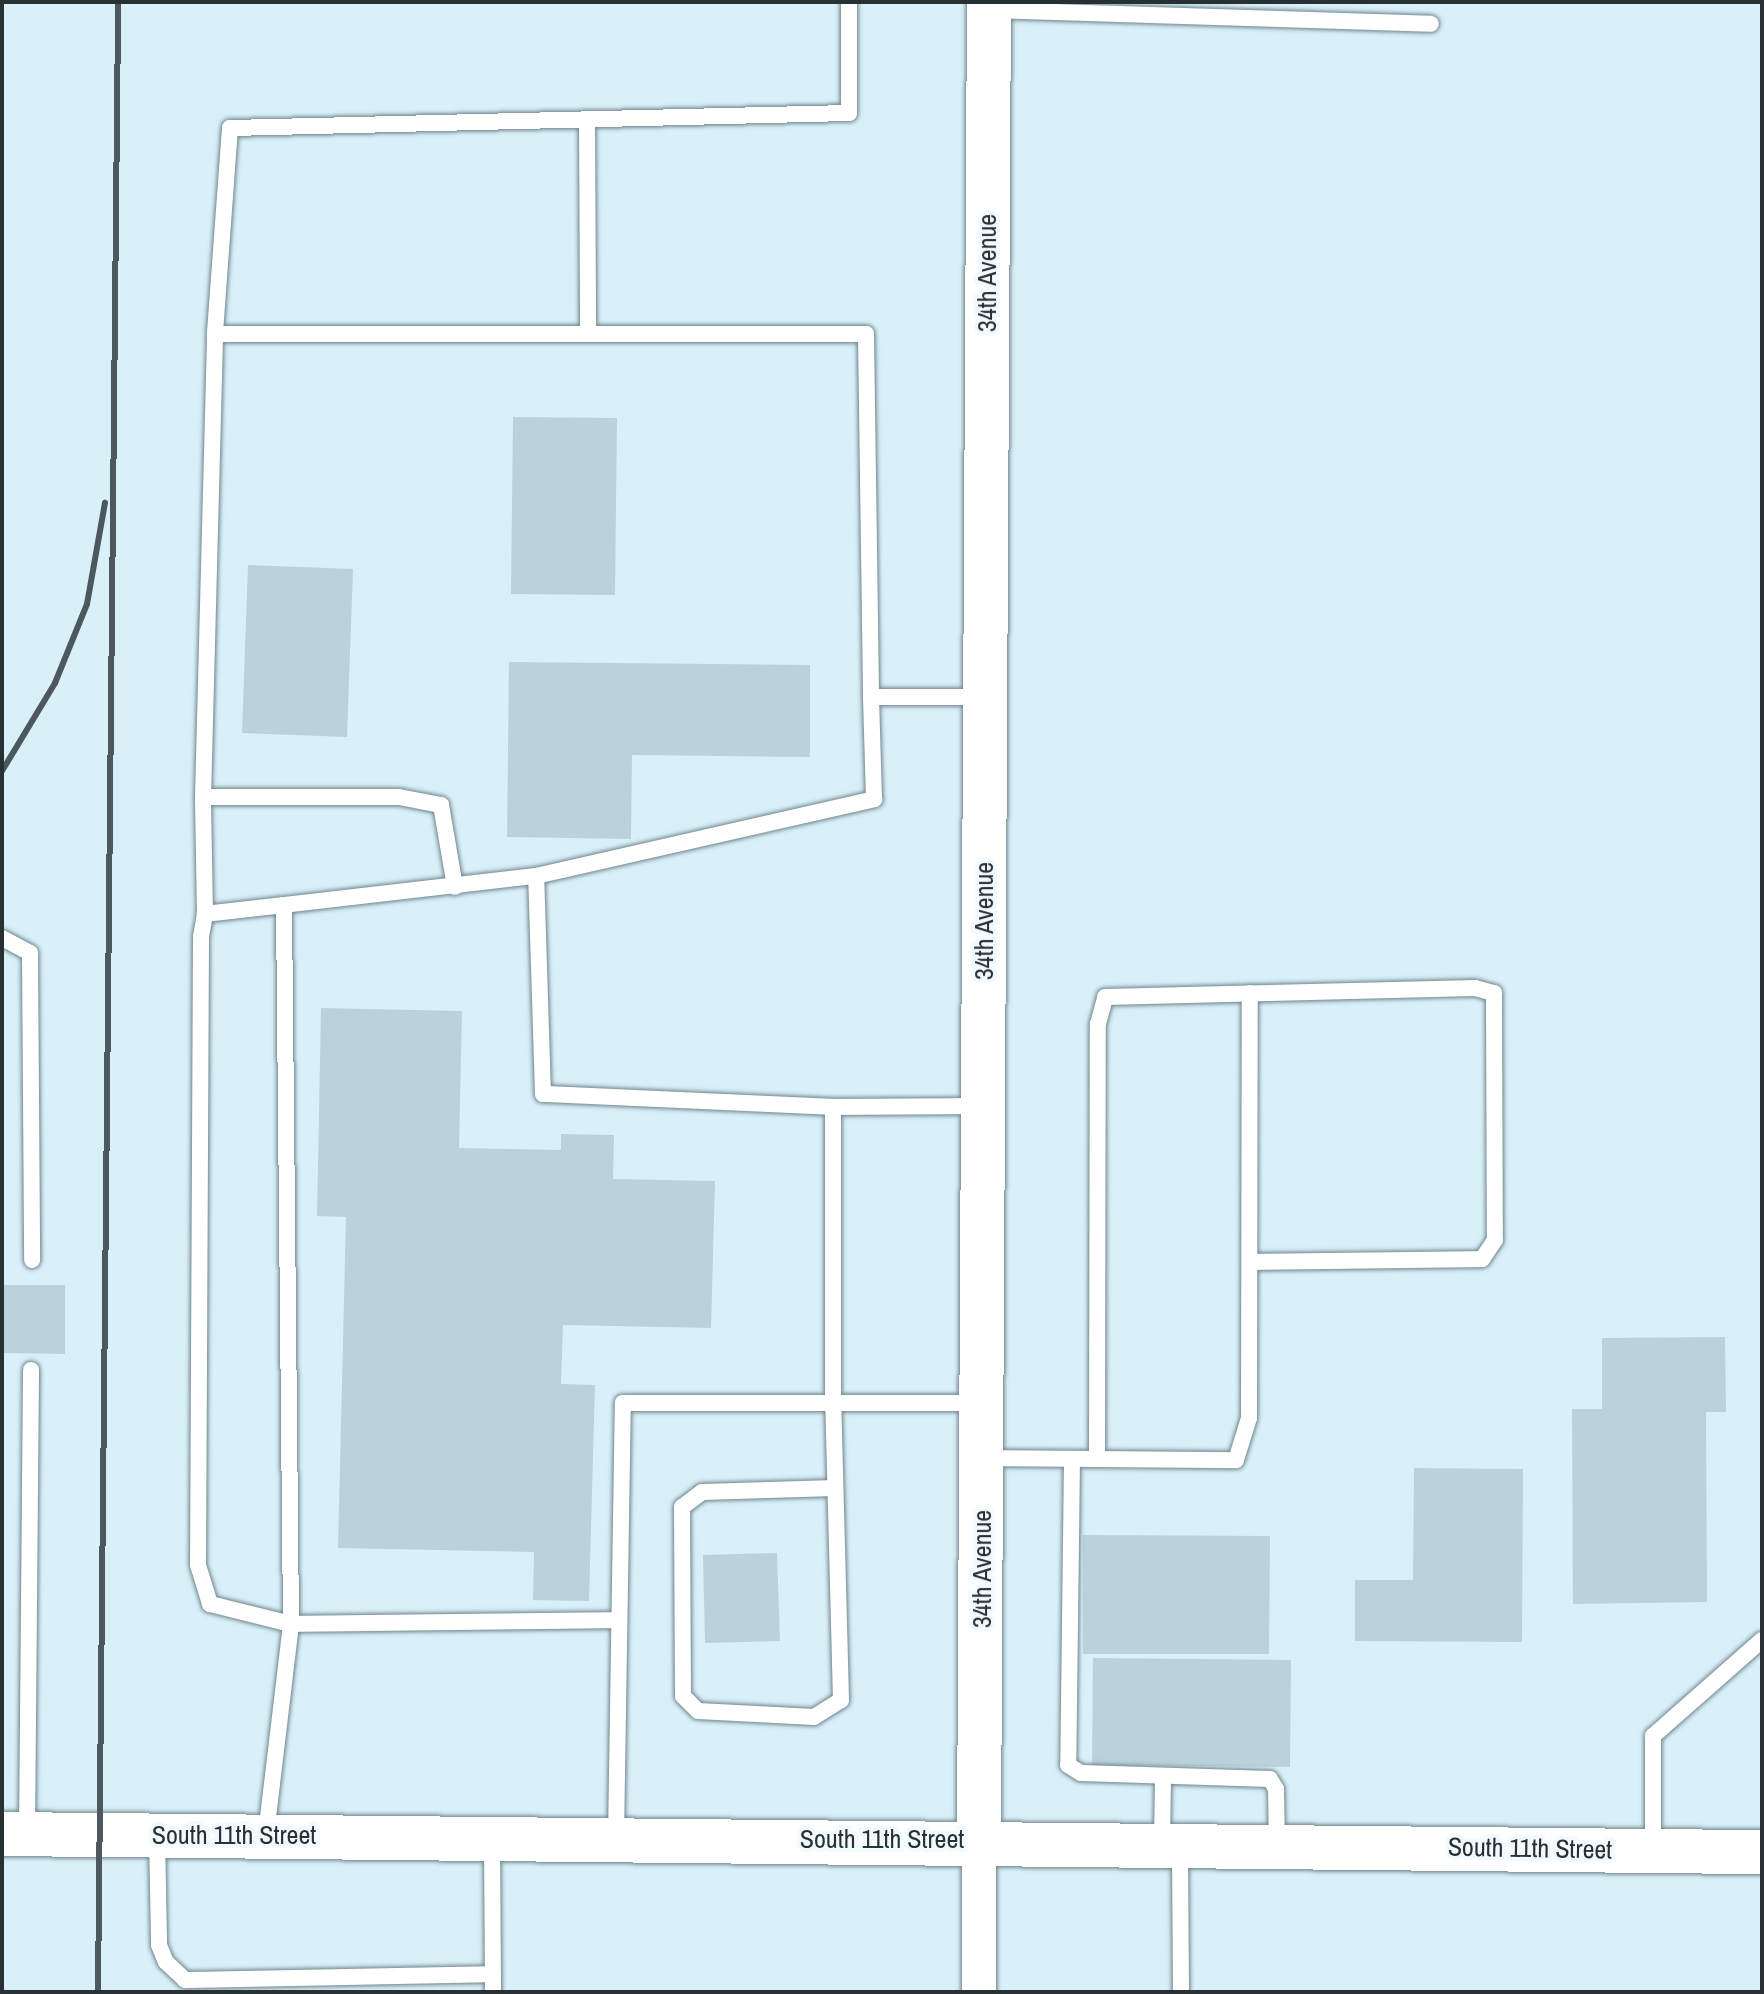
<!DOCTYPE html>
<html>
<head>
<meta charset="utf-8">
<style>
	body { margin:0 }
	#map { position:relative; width:1764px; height:1994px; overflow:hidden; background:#d9f0f9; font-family:"Archivo Narrow",sans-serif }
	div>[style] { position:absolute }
	.building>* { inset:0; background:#bcd2db }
	.roads { filter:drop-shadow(0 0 2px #70858d) drop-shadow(0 0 2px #70858d) }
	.lane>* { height:16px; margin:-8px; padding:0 8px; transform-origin:8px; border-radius:8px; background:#fff }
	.street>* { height:34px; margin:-17px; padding:0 17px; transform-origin:17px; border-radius:17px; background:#fff }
	.secondary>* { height:44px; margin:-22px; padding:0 22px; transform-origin:22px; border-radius:22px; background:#fff }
	.rail>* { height:6px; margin:-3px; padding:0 3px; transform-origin:3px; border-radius:3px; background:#4c585d }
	span { translate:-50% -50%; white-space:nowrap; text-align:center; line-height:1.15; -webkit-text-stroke:8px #f1fafe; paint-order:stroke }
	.street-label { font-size:26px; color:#273033 }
	.frame { position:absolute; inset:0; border:4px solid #273033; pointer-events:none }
</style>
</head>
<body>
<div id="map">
	<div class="building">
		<i style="clip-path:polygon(513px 417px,617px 418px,615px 595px,511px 594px)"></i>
		<i style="clip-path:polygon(248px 565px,353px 569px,347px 737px,242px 733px)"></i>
		<i style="clip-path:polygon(509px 662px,810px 665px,810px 757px,632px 755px,631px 839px,507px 837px)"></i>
		<i style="clip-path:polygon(321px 1008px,462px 1011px,459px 1148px,561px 1150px,561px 1134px,614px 1135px,613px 1179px,715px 1181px,711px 1328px,563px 1325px,561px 1384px,595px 1385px,589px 1601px,533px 1600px,534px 1552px,338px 1548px,346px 1217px,317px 1216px)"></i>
		<i style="clip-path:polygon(2px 1285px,65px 1285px,65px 1354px,2px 1353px)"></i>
		<i style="clip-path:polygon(1725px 1337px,1726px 1412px,1706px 1412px,1707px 1602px,1573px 1604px,1572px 1409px,1602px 1409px,1602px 1338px)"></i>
		<i style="clip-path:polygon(1414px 1468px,1523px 1469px,1522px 1642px,1355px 1641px,1355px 1580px,1413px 1580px)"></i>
		<i style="clip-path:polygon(1083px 1535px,1270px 1536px,1269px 1654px,1083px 1654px)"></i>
		<i style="clip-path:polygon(777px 1553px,780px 1641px,705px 1643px,703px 1555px)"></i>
		<i style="clip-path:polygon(1093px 1658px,1291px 1660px,1290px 1767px,1092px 1765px)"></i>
	</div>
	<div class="roads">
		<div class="lane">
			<i style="left:849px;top:2px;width:111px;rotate:90deg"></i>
			<i style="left:849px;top:113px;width:619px;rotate:178.61deg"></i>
			<i style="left:230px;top:128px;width:207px;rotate:94.2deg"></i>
			<i style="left:215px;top:334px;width:651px"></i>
			<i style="left:866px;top:334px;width:363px;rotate:89.2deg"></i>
			<i style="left:991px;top:10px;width:440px;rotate:1.8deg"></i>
			<i style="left:587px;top:119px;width:215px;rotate:89.7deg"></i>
			<i style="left:203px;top:797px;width:463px;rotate:-88.5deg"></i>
			<i style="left:284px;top:905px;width:80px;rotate:173.5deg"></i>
			<i style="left:205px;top:914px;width:23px;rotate:100deg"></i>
			<i style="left:201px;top:937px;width:628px;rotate:90.27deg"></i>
			<i style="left:198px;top:1565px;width:41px;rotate:72.9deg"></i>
			<i style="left:210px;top:1604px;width:83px;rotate:13.9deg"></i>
			<i style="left:291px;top:1624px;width:719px;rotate:-90.56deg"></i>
			<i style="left:284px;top:905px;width:254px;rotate:-6.6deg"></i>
			<i style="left:205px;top:914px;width:117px;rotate:-91deg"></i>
			<i style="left:203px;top:797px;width:196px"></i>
			<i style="left:399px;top:797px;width:43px;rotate:10.8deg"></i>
			<i style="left:441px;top:805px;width:83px;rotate:80.3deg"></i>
			<i style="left:2px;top:938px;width:32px;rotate:28deg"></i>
			<i style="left:30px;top:953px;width:307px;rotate:89.6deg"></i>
			<i style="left:833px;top:1107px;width:290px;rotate:-177.4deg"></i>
			<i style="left:543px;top:1094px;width:218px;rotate:-91.8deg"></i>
			<i style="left:536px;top:876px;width:347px;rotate:-12.8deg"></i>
			<i style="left:874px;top:799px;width:102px;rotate:-91.7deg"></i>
			<i style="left:871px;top:697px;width:113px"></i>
			<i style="left:984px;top:1458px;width:252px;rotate:0.5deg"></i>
			<i style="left:1236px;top:1460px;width:44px;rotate:-72.8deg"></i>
			<i style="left:1249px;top:1418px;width:425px;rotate:-89.9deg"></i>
			<i style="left:1072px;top:1459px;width:306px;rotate:90.7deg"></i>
			<i style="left:1068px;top:1765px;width:15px;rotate:32deg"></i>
			<i style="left:1081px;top:1773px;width:189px;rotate:1.8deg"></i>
			<i style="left:1270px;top:1779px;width:12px;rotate:59deg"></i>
			<i style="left:1276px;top:1789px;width:55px;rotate:89deg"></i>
			<i style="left:1097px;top:1459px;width:435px;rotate:-89.9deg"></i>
			<i style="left:1098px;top:1024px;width:28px;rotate:-75deg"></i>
			<i style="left:1105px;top:997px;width:370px;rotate:-1.4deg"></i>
			<i style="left:1475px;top:988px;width:20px;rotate:15deg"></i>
			<i style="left:1494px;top:993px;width:247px;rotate:89.8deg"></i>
			<i style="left:1495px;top:1240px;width:23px;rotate:124deg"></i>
			<i style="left:1482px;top:1259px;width:230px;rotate:179.3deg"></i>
			<i style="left:835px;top:1488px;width:133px;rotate:178.3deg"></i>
			<i style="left:702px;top:1492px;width:25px;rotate:143deg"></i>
			<i style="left:682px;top:1507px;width:189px;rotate:89.7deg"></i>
			<i style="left:683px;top:1696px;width:21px;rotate:45deg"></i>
			<i style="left:698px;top:1711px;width:116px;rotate:3deg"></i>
			<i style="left:814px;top:1717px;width:32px;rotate:-32deg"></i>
			<i style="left:841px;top:1700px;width:297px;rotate:-91.5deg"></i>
			<i style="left:833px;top:1403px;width:148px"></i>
			<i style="left:27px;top:1832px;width:462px;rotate:-89.5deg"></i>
			<i style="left:266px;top:1834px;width:211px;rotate:-83.2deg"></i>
			<i style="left:291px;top:1624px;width:328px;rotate:-0.7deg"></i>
			<i style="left:157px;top:1836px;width:109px;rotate:88.9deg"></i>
			<i style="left:159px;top:1945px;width:18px;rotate:68deg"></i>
			<i style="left:166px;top:1962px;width:26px;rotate:43deg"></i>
			<i style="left:185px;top:1980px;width:308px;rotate:-1.1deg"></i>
			<i style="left:616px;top:1838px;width:435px;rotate:-89.1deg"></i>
			<i style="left:623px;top:1403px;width:210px"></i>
			<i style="left:833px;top:1403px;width:296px;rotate:-90deg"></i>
			<i style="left:833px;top:1107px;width:149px;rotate:-0.4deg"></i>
			<i style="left:492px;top:1842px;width:150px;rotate:89.6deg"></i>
			<i style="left:1162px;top:1843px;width:67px;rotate:-89.1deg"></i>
			<i style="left:1653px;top:1848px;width:112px;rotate:-90deg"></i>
			<i style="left:1653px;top:1736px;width:145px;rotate:-41.4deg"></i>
			<i style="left:1180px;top:1850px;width:142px;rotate:89.6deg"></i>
		</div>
		<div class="street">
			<i style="left:979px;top:1992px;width:152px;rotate:-90deg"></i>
		</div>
		<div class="secondary">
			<i style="left:2px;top:1834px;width:1760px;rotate:0.59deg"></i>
			<i style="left:979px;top:1840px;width:1838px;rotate:-89.69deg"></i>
		</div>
	</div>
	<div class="rail">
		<i style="left:2px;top:771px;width:103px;rotate:-58.9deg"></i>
		<i style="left:55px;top:683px;width:85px;rotate:-67.9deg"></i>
		<i style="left:87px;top:604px;width:103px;rotate:-79.9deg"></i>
		<i style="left:98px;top:1992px;width:1990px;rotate:-89.42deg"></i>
	</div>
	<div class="street-label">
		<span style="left:987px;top:273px;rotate:-90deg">34th Avenue</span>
		<span style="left:984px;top:921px;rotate:-90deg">34th Avenue</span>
		<span style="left:982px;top:1569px;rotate:-90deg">34th Avenue</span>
		<span style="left:234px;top:1835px">South 11th Street</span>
		<span style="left:882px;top:1839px">South 11th Street</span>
		<span style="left:1530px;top:1848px;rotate:1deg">South 11th Street</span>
	</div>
	<div class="frame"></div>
</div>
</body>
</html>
